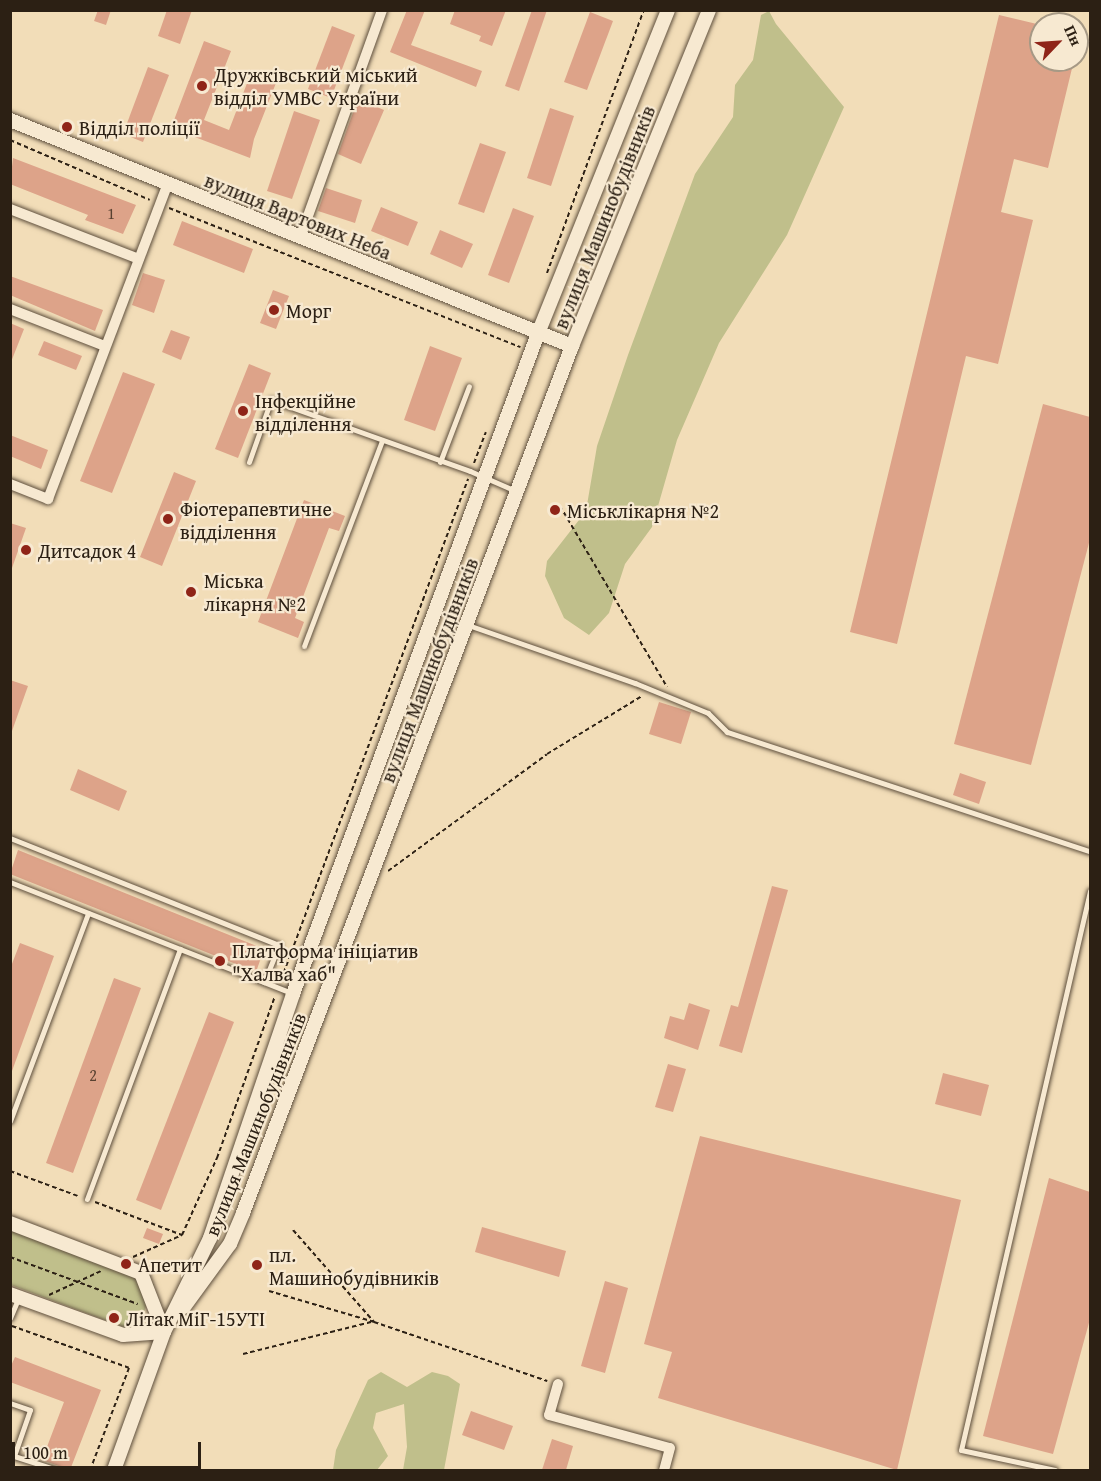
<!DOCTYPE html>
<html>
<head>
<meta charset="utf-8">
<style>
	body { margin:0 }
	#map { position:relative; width:1101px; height:1481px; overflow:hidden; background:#f2ddb8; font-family:"Gentium Book Plus",serif }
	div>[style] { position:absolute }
	.green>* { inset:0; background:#c0bf8b }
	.building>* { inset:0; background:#dda389 }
	.path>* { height:2px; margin-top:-1px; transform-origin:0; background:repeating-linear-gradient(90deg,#2c2014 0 4.5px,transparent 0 7.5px) }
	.roads { filter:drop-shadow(0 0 2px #5e4f3d) drop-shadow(0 0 2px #5e4f3d) }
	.service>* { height:5px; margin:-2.5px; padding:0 2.5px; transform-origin:2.5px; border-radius:2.5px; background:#f7e9d1 }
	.minor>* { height:10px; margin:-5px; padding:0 5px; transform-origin:5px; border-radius:5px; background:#f7e9d1 }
	.tertiary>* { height:14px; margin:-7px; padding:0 7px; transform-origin:7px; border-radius:7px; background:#f7e9d1 }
	.dots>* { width:16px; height:16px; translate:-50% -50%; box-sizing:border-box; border:3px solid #f7e9d1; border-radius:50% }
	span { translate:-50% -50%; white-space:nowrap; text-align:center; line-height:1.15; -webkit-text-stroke:4.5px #f7e9d1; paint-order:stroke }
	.number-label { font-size:16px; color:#584131 }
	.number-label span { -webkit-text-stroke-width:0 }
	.poi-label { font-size:20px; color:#2c2014 }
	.left { translate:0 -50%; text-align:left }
	.street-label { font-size:20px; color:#2c2014 }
	.frame { position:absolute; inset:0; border:12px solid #2c2014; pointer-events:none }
	.north { position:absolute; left:1029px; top:12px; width:60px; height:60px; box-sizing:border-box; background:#f7e9d1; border:2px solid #a69985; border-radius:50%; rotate:65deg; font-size:16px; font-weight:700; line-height:24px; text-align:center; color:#2c2014 }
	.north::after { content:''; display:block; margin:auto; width:21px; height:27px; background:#8f2418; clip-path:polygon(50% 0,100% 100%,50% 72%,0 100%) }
	.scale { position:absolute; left:12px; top:1442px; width:189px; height:27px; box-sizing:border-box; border:3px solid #2c2014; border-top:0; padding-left:8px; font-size:18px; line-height:21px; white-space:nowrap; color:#2c2014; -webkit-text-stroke:4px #f7e9d1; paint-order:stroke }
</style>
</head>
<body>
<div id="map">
	<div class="green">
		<i style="clip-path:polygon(769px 11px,776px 24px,844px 107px,787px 235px,719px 343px,677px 440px,652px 527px,625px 564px,609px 613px,589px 635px,564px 618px,545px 576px,547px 561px,586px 511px,597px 446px,628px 355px,695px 174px,733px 117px,735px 85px,753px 60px,761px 15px)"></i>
		<i style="clip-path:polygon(10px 1230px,154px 1284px,137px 1332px,11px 1285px)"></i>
		<i style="clip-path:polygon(381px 1372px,407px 1387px,432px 1372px,448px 1376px,460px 1384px,444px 1470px,403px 1470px,407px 1447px,404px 1404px,376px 1413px,373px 1428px,388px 1456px,377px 1470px,333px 1470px,336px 1450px,368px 1380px)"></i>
	</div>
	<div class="building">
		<i style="clip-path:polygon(98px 10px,111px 10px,106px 25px,94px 21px)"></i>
		<i style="clip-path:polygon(167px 10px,192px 10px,180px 44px,158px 36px)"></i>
		<i style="clip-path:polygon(407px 10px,425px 10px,411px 45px,482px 71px,476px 87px,390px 52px)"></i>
		<i style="clip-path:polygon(455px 10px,506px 10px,492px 46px,479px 41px,481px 36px,450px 24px)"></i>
		<i style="clip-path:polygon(532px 10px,547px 10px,519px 91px,505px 86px)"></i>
		<i style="clip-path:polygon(590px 12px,613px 21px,587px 90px,564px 82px)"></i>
		<i style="clip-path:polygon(999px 15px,1041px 25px,1038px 60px,1074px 60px,1048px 168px,1014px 159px,1001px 212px,1033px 220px,998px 364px,966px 356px,897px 644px,850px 632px)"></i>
		<i style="clip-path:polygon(332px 26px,355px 35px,331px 98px,308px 89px)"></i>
		<i style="clip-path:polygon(204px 41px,231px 51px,204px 120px,229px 130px,251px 73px,276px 83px,254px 139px,250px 158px,171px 128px)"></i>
		<i style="clip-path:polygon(148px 67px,169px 75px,143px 142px,123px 134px)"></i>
		<i style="clip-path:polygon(358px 99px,384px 110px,361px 164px,338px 154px)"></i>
		<i style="clip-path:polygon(550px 108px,574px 116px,551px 186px,527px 178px)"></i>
		<i style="clip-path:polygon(294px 111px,320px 120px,292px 199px,267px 191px)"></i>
		<i style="clip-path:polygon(480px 143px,506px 152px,484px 213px,458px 204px)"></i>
		<i style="clip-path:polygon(13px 158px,136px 205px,123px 234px,85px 220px,88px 215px,10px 184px)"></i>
		<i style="clip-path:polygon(326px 188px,362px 200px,355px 223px,318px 211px)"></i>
		<i style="clip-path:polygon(381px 207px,418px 222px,408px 246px,371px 231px)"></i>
		<i style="clip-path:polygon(513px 208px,534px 216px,509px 283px,488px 275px)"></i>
		<i style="clip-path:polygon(182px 221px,253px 249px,244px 273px,173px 245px)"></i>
		<i style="clip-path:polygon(440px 230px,473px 244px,462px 268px,430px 254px)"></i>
		<i style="clip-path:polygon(143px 273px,165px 280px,154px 313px,132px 305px)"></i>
		<i style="clip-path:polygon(10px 276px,103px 310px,95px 331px,10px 295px)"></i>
		<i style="clip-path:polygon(273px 290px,289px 296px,276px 329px,260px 323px)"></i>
		<i style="clip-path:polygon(10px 323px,24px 329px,11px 362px,10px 362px)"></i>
		<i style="clip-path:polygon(171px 330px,190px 337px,181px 360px,162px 352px)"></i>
		<i style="clip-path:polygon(44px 341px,82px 356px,76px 370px,38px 355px)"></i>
		<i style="clip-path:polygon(430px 346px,462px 358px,435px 431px,404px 420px)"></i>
		<i style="clip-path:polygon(249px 364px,271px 373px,238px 458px,215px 449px)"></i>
		<i style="clip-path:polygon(123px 372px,155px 384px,112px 493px,80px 481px)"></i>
		<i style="clip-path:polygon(1043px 404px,1090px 417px,1090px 539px,1031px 765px,954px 744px)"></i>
		<i style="clip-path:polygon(10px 435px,48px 450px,41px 469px,10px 456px)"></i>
		<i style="clip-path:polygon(174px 472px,196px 481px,162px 566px,140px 557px)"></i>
		<i style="clip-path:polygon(304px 500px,345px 516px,339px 531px,329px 528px,295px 618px,304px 622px,298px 638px,258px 622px)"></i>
		<i style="clip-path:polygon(10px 523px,26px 528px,12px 568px,10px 568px)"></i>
		<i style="clip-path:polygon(10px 680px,28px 686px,12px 731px,10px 731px)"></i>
		<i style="clip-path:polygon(659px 702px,691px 712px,681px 744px,649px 734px)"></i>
		<i style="clip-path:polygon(78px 769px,127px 791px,119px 811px,70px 790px)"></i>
		<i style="clip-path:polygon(960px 773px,986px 782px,979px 804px,953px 795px)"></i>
		<i style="clip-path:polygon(18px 850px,264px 949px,256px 972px,10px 874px)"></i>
		<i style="clip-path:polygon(772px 886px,788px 890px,742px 1053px,719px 1046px,731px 1005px,738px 1007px)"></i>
		<i style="clip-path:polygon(20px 943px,54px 956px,12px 1071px,10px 969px)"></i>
		<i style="clip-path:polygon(114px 978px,141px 988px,73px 1173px,46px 1163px)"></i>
		<i style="clip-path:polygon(689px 1003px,710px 1010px,698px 1050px,664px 1038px,670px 1016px,684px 1020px)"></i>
		<i style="clip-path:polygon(209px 1012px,234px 1022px,161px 1210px,136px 1200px)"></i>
		<i style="clip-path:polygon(668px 1064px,686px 1069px,673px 1112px,655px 1107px)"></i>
		<i style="clip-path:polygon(943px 1073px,989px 1085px,981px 1116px,935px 1104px)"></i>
		<i style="clip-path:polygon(700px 1136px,961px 1200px,897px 1470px,658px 1398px,672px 1352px,644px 1344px)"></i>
		<i style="clip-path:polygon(1049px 1178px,1090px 1192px,1090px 1319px,1053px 1454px,983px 1436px)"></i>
		<i style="clip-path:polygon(482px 1227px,566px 1251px,559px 1277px,475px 1252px)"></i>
		<i style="clip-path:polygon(147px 1228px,163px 1234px,159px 1244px,143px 1238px)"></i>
		<i style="clip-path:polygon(605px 1281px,628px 1288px,605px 1373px,581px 1366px)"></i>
		<i style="clip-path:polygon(15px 1357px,101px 1390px,70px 1470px,62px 1470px,59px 1466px,42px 1460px,64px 1402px,10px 1382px,10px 1368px)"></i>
		<i style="clip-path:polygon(471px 1411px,513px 1426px,504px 1450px,462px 1435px)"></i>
		<i style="clip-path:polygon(552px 1439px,573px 1446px,566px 1470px,542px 1470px)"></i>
	</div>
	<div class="path">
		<i style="left:10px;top:140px;width:152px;rotate:23.2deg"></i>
		<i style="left:169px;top:208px;width:378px;rotate:21.6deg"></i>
		<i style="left:547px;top:273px;width:280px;rotate:-69.8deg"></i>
		<i style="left:474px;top:463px;width:33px;rotate:-69deg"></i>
		<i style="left:560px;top:506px;width:210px;rotate:59.4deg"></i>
		<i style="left:388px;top:871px;width:197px;rotate:-36.3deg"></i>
		<i style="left:547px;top:754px;width:111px;rotate:-31.4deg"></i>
		<i style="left:281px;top:980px;width:535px;rotate:-69.53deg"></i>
		<i style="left:10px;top:1171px;width:72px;rotate:20.2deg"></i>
		<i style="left:95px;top:1202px;width:93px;rotate:20.8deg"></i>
		<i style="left:293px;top:1230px;width:123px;rotate:48.6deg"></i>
		<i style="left:10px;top:1257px;width:136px;rotate:20.2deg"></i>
		<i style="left:133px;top:1257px;width:54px;rotate:-24.2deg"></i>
		<i style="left:182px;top:1235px;width:85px;rotate:-65.6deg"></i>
		<i style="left:217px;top:1158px;width:172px;rotate:-70.3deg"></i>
		<i style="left:269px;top:1291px;width:109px;rotate:16.4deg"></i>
		<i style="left:374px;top:1322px;width:183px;rotate:18.8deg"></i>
		<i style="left:49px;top:1295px;width:57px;rotate:-24.8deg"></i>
		<i style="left:12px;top:1326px;width:124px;rotate:19.7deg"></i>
		<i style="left:129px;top:1368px;width:109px;rotate:110.9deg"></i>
		<i style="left:243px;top:1354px;width:132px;rotate:-14deg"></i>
	</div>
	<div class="roads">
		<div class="service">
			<i style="left:249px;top:462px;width:66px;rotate:-70.5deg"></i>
			<i style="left:271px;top:400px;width:211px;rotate:19.6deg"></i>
			<i style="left:470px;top:471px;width:50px;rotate:23.5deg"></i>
			<i style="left:440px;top:462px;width:81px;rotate:-69.1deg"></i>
			<i style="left:468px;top:625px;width:177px;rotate:19.2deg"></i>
			<i style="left:635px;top:683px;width:79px;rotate:22.3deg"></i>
			<i style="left:708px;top:713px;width:27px;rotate:45deg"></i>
			<i style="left:727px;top:732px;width:382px;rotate:18.2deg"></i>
			<i style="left:304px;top:646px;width:219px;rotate:-69.2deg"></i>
			<i style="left:10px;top:838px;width:289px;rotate:21.7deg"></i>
			<i style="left:279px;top:945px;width:40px;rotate:112deg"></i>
			<i style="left:10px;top:882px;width:303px;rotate:21.5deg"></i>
			<i style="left:10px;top:1121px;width:222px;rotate:-69.4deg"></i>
			<i style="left:87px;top:1199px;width:267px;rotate:-69.6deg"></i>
			<i style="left:10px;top:1318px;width:23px;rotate:-67deg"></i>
			<i style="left:10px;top:1403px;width:21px;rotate:19deg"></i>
			<i style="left:30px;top:1410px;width:49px;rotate:109.2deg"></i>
			<i style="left:14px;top:1456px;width:45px;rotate:18deg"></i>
			<i style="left:1055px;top:1470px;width:96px;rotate:-168deg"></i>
			<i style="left:961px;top:1450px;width:574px;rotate:-77.01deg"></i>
		</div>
		<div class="minor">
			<i style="left:10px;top:209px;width:138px;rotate:21.2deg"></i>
			<i style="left:300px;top:238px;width:242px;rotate:-70.2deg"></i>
			<i style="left:10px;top:309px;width:102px;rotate:21.3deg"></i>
			<i style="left:10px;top:484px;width:41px;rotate:21.5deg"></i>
			<i style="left:48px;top:499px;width:336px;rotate:-69.2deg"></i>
			<i style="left:558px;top:1384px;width:32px;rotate:106deg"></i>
			<i style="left:549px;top:1415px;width:125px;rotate:15.3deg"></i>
			<i style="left:670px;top:1448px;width:23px;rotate:105deg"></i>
		</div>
		<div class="tertiary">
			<i style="left:10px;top:120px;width:606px;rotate:21.91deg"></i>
			<i style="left:10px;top:1223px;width:140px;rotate:20.9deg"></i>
			<i style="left:141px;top:1273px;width:63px;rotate:68.7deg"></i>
			<i style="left:10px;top:1294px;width:120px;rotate:19.9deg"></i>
			<i style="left:123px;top:1335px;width:41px;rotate:-4.2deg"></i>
			<i style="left:184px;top:1307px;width:78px;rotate:-53.9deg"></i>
			<i style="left:230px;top:1244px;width:34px;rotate:-67deg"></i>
			<i style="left:243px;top:1213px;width:927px;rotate:-69.22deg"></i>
			<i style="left:572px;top:346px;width:363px;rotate:-67.8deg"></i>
			<i style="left:114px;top:1470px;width:147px;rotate:-70.1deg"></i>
			<i style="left:164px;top:1332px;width:105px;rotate:-63.9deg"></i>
			<i style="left:210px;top:1238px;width:258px;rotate:-71.2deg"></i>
			<i style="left:293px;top:994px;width:702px;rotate:-69.65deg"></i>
			<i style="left:537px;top:336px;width:351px;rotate:-68.1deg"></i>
		</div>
	</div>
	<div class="dots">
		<i style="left:202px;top:86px;background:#8f2418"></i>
		<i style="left:67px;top:127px;background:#8f2418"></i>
		<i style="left:274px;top:310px;background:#8f2418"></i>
		<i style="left:243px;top:411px;background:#8f2418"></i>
		<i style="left:555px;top:510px;background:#8f2418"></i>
		<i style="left:168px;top:519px;background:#8f2418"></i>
		<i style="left:26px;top:550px;background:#8f2418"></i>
		<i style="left:191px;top:592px;background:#8f2418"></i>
		<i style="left:220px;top:961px;background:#8f2418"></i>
		<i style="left:126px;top:1264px;background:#8f2418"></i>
		<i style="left:257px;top:1265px;background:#8f2418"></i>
		<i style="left:114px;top:1318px;background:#8f2418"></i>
	</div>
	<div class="number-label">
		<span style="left:111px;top:213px">1</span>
		<span style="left:93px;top:1075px">2</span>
	</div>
	<div class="poi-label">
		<span class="left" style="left:214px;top:86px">Дружківський міський<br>відділ УМВС України</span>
		<span class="left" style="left:79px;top:127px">Відділ поліції</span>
		<span class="left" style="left:286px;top:310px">Морг</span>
		<span class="left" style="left:255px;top:412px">Інфекційне<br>відділення</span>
		<span class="left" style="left:180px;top:520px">Фіотерапевтичне<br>відділення</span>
		<span class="left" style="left:567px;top:510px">Міськлікарня №2</span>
		<span class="left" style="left:38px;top:550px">Дитсадок 4</span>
		<span class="left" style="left:204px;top:592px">Міська<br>лікарня №2</span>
		<span class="left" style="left:232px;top:962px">Платформа ініціатив<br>"Халва хаб"</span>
		<span class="left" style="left:269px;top:1266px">пл.<br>Машинобудівників</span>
		<span class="left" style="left:138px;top:1264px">Апетит</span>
		<span class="left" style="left:126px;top:1318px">Літак МіГ-15УТІ</span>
	</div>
	<div class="street-label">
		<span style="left:298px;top:216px;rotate:22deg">вулиця Вартових Неба</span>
		<span style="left:604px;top:217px;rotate:-68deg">вулиця Машинобудівників</span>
		<span style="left:429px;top:670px;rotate:-69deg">вулиця Машинобудівників</span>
		<span style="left:255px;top:1124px;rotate:-68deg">вулиця Машинобудівників</span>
	</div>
	<div class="frame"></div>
	<div class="north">Пн</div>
	<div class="scale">100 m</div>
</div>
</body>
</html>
